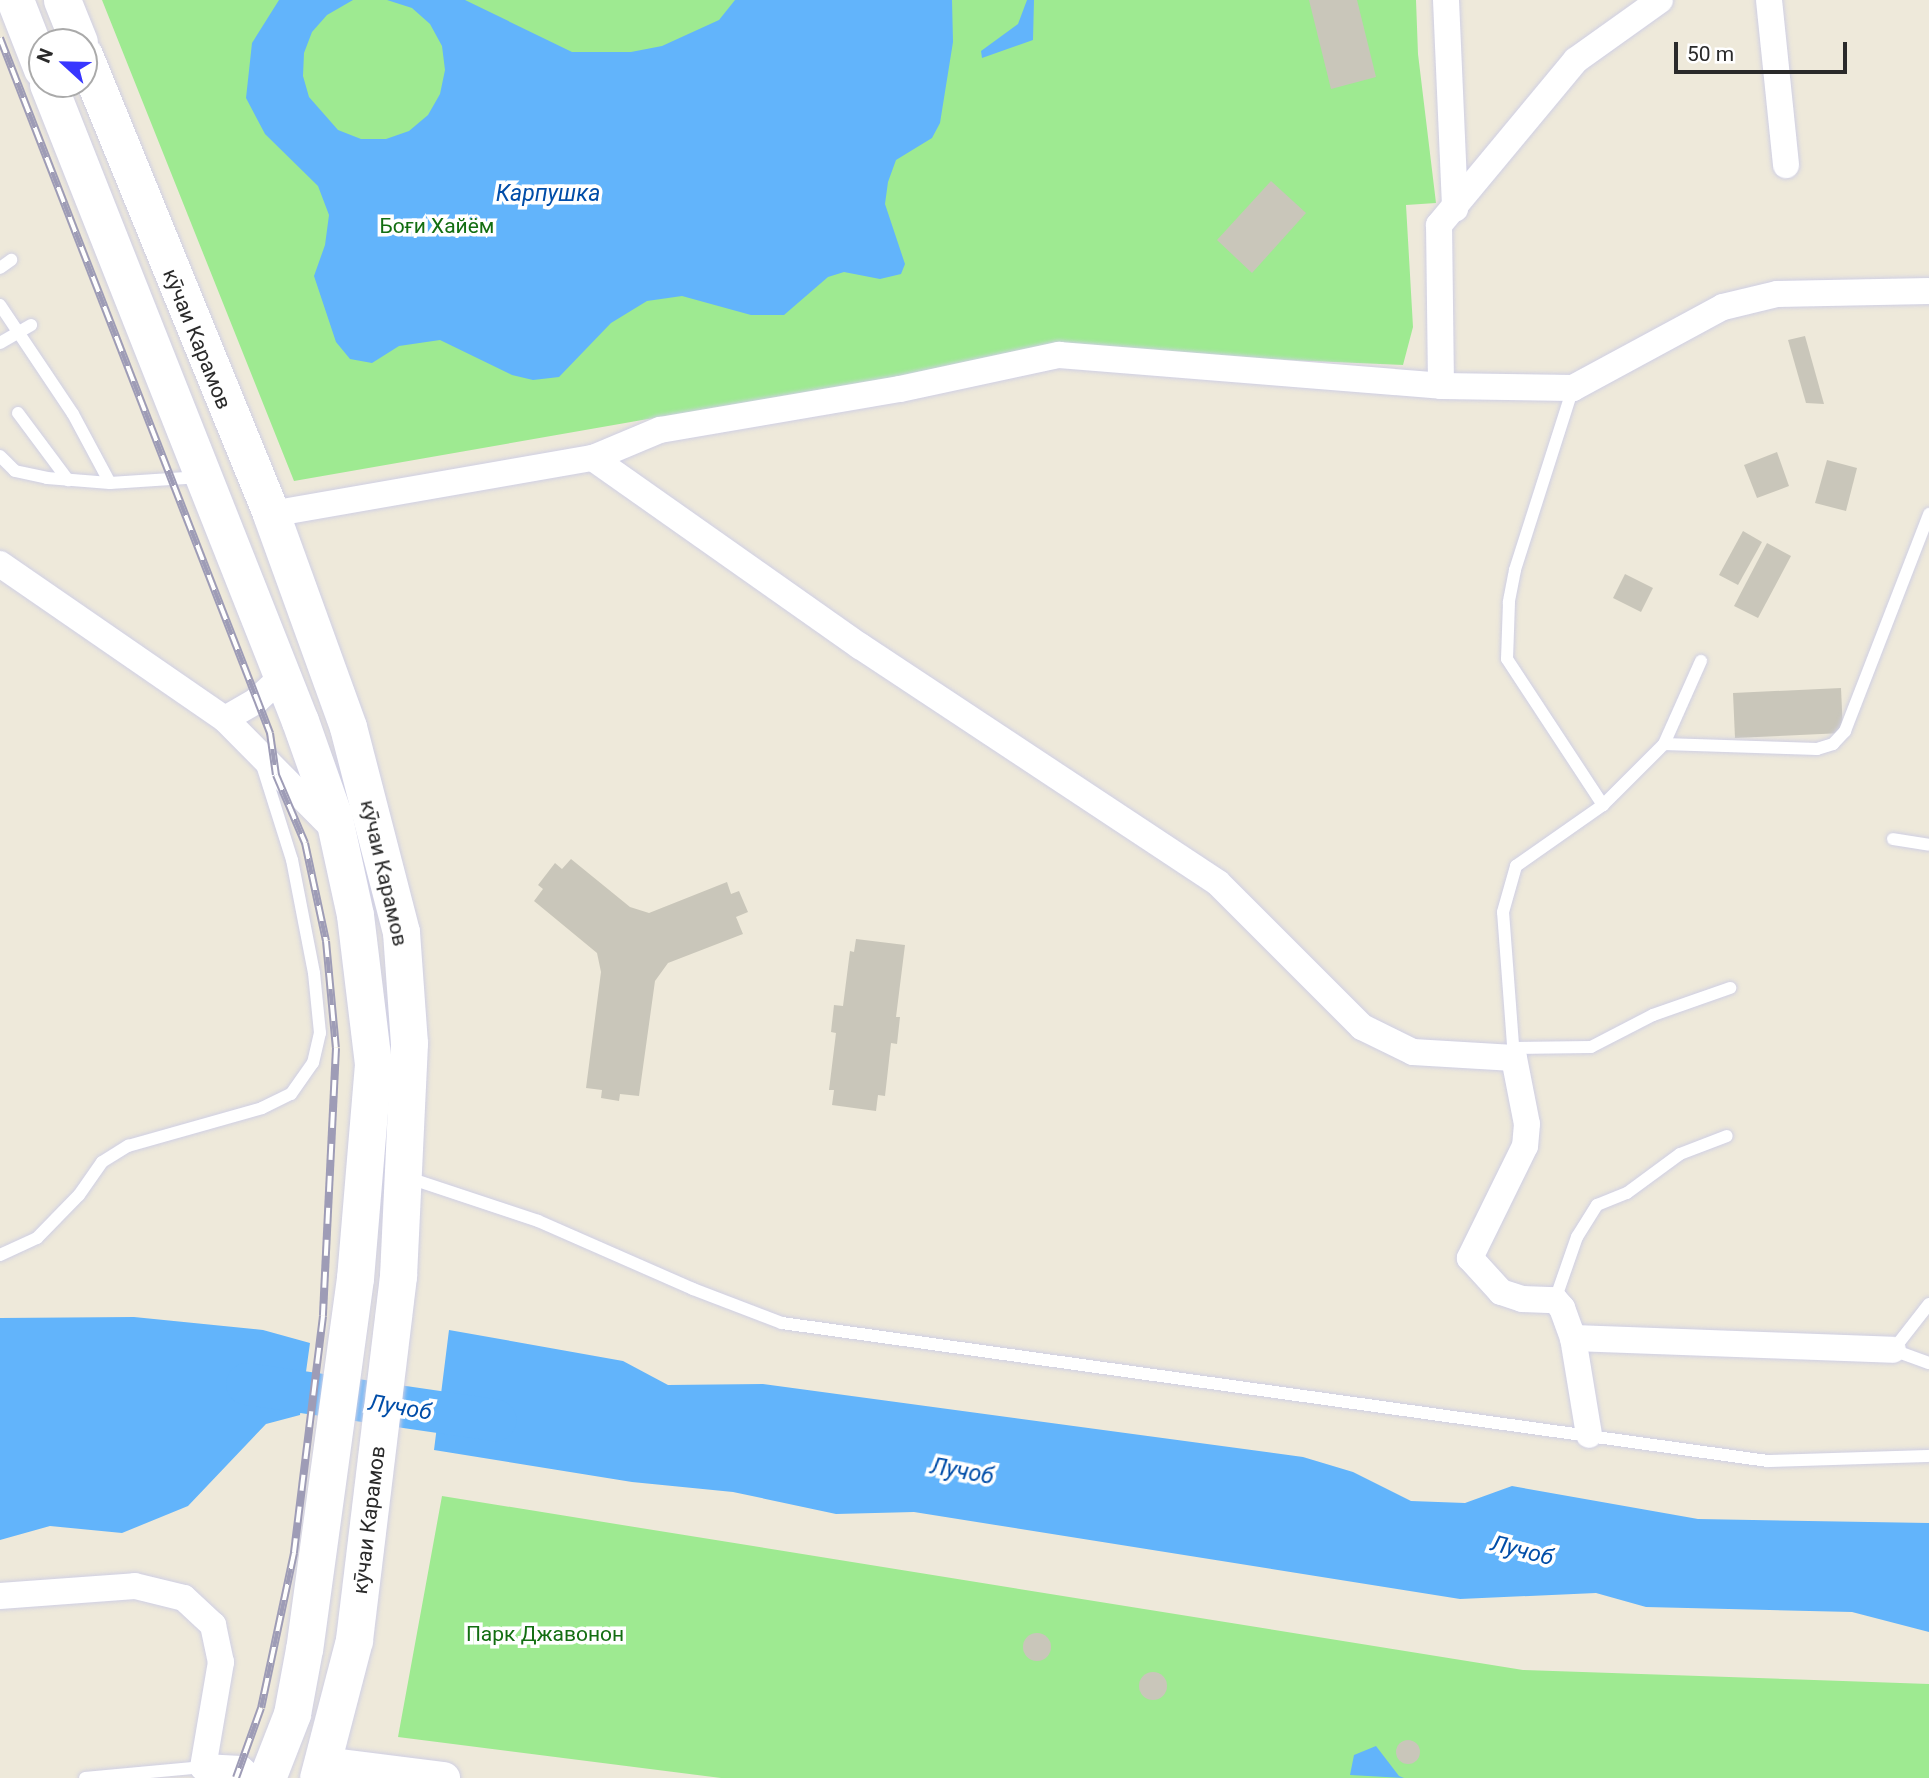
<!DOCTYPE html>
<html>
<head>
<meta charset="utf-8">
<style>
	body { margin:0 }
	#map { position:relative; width:1929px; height:1778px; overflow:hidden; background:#eee9da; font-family:Roboto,sans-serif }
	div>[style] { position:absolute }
	.green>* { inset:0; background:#9eea91 }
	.water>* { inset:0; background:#62b4fb }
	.river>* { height:42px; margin:-21px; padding:0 21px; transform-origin:21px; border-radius:21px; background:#62b4fb }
	.building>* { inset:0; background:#c9c6ba }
	.round { border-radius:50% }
	.roads { filter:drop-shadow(0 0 2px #cfcfe4) drop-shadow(0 0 2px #cfcfe4) }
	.service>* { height:12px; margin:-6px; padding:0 6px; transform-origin:6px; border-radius:6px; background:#fff }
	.minor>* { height:26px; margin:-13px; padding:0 13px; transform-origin:13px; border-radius:13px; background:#fff }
	.tertiary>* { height:32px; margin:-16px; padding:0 16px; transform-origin:16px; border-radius:16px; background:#fff }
	.secondary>* { height:37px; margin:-18.5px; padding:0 18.5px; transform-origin:18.5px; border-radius:18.5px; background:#fff }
	.rail>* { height:8px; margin-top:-4px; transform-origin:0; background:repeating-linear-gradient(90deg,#fff 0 16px,#9e9cb6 0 32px); box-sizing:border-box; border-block:2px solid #9e9cb6 }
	span { translate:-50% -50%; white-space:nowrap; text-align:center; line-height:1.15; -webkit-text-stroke:7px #fff; paint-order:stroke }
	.park-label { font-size:21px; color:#136e12 }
	.street-label { font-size:21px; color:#2a2a2a }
	.water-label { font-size:23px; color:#004da8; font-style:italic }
	.north { position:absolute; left:28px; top:28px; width:70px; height:70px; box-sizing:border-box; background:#fff; border:2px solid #aaa; border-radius:50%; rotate:292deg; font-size:19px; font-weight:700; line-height:28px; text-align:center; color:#2a2a2a }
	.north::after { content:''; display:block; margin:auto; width:24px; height:32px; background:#3836ff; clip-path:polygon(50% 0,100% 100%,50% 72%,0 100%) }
	.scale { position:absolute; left:1674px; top:42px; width:173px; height:32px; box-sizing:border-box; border:4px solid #2a2a2a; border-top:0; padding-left:9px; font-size:21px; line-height:24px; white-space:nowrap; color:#2a2a2a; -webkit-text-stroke:5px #fff; paint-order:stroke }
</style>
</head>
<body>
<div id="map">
	<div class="green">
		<i style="clip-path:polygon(102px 0,1416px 0,1418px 54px,1436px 203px,1406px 205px,1413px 327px,1403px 365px,1171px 355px,965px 373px,648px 419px,294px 481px)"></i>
		<i style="clip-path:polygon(442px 1496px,1523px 1670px,1929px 1684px,1929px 1778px,721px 1778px,398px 1737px)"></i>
	</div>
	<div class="water">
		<i style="clip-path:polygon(279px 0,353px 0,327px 15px,312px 32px,304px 53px,303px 76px,309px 97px,338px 130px,361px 139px,386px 139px,409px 131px,428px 115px,440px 94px,445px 70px,442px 46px,430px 24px,412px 8px,387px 0,465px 0,572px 52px,631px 52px,662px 46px,719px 20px,735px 0,952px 0,953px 42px,940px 123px,932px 138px,896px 160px,888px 182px,885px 204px,905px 264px,901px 274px,880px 279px,844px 272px,828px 277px,784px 315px,751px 315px,682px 296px,647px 301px,611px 323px,559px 377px,533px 380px,512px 375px,440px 340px,399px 346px,372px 363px,350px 359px,336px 342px,314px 276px,325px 245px,329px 215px,318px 186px,265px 134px,246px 98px,252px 43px)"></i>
		<i style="clip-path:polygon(1027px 0,1034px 0,1033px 40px,982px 58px,981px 51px,1018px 24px)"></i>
		<i style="clip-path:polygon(134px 1317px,263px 1330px,310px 1343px,300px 1415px,266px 1424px,188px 1506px,122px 1533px,50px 1526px,0 1540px,0 1318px)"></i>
		<i style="clip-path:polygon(449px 1330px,623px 1361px,668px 1385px,763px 1384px,1303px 1457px,1353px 1472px,1411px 1501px,1465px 1503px,1512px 1486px,1698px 1519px,1929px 1523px,1929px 1632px,1852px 1612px,1646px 1607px,1596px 1593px,1460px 1599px,914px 1512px,836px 1514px,733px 1492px,632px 1482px,434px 1450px)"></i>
		<i style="clip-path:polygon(1376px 1746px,1399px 1776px,1404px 1778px,1350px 1775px,1354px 1755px)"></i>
	</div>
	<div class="river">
		<i style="left:247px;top:1384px;width:251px;rotate:8.3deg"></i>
	</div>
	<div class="building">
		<i style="clip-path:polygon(1309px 0,1357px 0,1376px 77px,1331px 89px)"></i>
		<i style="clip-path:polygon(1271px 181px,1306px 213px,1252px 273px,1217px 240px)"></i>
		<i style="clip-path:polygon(1805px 336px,1824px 404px,1806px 403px,1788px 340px)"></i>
		<i style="clip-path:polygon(1777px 452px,1789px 486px,1757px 498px,1744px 465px)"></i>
		<i style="clip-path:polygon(1827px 460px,1857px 468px,1846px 511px,1815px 503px)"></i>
		<i style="clip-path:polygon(1743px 531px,1762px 542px,1738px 585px,1719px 575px)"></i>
		<i style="clip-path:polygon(1767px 543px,1791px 556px,1758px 618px,1734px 606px)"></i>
		<i style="clip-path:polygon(1625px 574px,1653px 588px,1641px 612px,1613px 598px)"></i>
		<i style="clip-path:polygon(1841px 688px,1843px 733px,1735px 738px,1733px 693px)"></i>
		<i style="clip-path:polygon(571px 859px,630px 907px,649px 913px,727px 882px,731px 894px,739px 891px,748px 912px,736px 917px,743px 934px,668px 963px,655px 981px,639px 1096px,620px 1094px,619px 1101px,601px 1098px,602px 1090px,586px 1088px,601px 972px,597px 953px,534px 901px,543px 889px,538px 885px,555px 863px,562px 869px)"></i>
		<i style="clip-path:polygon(856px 939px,905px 945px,896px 1017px,900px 1017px,897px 1044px,891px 1043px,885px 1096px,878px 1095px,876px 1111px,832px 1105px,834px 1090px,829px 1090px,836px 1033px,831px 1032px,834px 1005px,843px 1006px,850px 951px,854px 952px)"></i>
		<i class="round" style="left:1023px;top:1633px;width:28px;height:28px"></i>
		<i class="round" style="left:1139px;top:1672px;width:28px;height:28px"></i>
		<i class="round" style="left:1396px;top:1740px;width:24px;height:24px"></i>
	</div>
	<div class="roads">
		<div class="service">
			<i style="left:0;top:268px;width:14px;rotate:-36deg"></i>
			<i style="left:0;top:305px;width:131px;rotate:56.2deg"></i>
			<i style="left:73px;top:414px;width:78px;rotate:61.8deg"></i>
			<i style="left:0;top:343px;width:36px;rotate:-30deg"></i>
			<i style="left:1573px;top:388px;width:191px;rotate:107.7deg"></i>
			<i style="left:1515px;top:570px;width:33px;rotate:101deg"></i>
			<i style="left:1509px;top:602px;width:57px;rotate:92deg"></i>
			<i style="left:1507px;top:659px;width:175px;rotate:56.7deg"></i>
			<i style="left:18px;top:413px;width:84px;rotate:53.3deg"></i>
			<i style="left:0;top:456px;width:21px;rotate:45deg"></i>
			<i style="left:15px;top:471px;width:33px;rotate:12deg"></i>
			<i style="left:47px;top:478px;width:63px;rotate:4.5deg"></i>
			<i style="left:110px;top:483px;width:91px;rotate:-3.8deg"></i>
			<i style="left:1664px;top:744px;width:153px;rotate:1.9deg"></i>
			<i style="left:1817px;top:749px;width:17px;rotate:-17deg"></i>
			<i style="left:1833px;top:744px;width:18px;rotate:-47deg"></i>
			<i style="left:1845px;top:731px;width:233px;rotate:-68.8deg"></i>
			<i style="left:1893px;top:839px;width:36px;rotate:9deg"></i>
			<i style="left:1513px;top:1048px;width:78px;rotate:-0.7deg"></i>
			<i style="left:1591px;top:1047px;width:70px;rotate:-27.3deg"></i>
			<i style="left:1653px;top:1015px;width:82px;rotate:-19.3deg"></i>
			<i style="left:1514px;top:1058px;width:146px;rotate:-94.3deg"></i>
			<i style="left:1503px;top:912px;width:48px;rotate:-74.2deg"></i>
			<i style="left:1516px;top:866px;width:106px;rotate:-35deg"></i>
			<i style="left:1603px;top:805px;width:86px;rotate:-45deg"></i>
			<i style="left:1664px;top:744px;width:91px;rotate:-66deg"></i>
			<i style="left:406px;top:1177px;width:139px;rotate:18.4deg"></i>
			<i style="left:538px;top:1221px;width:169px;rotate:23.7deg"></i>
			<i style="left:693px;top:1289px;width:95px;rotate:20.9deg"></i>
			<i style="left:782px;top:1323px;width:996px;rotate:7.97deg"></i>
			<i style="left:1768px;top:1461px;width:161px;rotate:-1.8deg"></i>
			<i style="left:0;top:1255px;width:41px;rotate:-24.7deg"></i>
			<i style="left:37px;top:1238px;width:60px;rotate:-45.7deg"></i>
			<i style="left:79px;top:1195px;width:40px;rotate:-55.1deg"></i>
			<i style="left:102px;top:1162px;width:31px;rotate:-32deg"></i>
			<i style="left:128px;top:1146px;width:139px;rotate:-15.8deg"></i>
			<i style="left:262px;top:1108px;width:32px;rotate:-26deg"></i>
			<i style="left:291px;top:1094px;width:38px;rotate:-55deg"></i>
			<i style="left:313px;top:1063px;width:31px;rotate:-77deg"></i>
			<i style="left:320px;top:1033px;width:60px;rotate:-95.7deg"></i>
			<i style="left:314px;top:973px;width:115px;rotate:-101deg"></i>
			<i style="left:292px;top:860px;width:100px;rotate:-107.5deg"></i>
			<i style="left:1555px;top:1300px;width:67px;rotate:-70.8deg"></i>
			<i style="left:1577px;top:1237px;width:38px;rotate:-58deg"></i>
			<i style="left:1597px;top:1205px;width:32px;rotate:-22deg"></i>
			<i style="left:1627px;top:1193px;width:66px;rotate:-36.3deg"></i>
			<i style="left:1680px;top:1154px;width:50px;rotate:-21deg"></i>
			<i style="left:1929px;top:1304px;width:58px;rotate:128deg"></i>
			<i style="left:1893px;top:1350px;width:38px;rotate:20deg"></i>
			<i style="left:85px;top:1778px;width:119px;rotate:-5.3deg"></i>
		</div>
		<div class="minor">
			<i style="left:1446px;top:0;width:209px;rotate:87.5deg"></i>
			<i style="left:1769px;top:0;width:166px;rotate:84.1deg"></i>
			<i style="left:1441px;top:386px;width:161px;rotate:-90.7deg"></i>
			<i style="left:1439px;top:225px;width:214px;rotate:-50.3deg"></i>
			<i style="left:1576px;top:60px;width:103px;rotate:-35.5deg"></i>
			<i style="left:593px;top:458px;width:327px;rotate:35.2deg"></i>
			<i style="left:860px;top:646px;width:429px;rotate:33.5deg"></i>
			<i style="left:1218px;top:883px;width:204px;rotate:45deg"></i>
			<i style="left:1362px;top:1027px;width:57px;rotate:26.1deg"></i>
			<i style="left:1413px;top:1052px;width:101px;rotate:3.4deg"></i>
			<i style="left:1514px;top:1058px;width:67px;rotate:78.9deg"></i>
			<i style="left:1527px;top:1124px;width:22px;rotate:95deg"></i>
			<i style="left:1525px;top:1146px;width:125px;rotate:116.2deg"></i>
			<i style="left:1470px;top:1258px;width:46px;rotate:47.6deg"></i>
			<i style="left:1501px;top:1292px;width:22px;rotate:18deg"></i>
			<i style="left:1522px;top:1299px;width:33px;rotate:2deg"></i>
			<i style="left:1555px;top:1300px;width:11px;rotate:49deg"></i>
			<i style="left:1562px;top:1308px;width:32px;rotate:70deg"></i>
			<i style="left:1573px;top:1338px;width:98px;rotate:80.6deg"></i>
			<i style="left:271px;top:514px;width:327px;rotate:-9.9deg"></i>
			<i style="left:593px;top:458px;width:73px;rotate:-22.7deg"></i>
			<i style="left:660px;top:430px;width:243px;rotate:-9.7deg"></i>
			<i style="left:900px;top:389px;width:163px;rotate:-12.1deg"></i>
			<i style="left:1059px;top:355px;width:383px;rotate:4.6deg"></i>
			<i style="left:1441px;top:386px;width:132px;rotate:0.9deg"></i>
			<i style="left:1573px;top:388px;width:170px;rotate:-28.4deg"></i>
			<i style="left:1723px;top:307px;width:56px;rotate:-13.5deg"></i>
			<i style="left:1777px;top:294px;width:152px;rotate:-1.1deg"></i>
			<i style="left:0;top:564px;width:273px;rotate:34.6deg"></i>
			<i style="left:225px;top:719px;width:159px;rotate:45.3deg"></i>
			<i style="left:225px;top:719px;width:36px;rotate:-30deg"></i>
			<i style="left:256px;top:701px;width:35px;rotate:-43deg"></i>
			<i style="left:1573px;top:1338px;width:320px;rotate:2.1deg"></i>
			<i style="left:0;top:1596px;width:135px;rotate:-4.2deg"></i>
			<i style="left:135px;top:1586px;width:50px;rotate:13.8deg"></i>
			<i style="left:184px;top:1598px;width:40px;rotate:43deg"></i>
			<i style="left:213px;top:1625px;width:38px;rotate:78deg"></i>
			<i style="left:221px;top:1662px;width:107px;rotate:99.7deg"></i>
			<i style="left:203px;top:1767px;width:38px;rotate:3deg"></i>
			<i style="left:241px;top:1769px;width:13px;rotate:42deg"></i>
		</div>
		<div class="tertiary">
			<i style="left:325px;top:1763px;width:120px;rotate:7.2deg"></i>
		</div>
		<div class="secondary">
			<i style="left:15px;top:0;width:74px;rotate:68.6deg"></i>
			<i style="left:62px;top:0;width:45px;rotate:68deg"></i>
			<i style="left:84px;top:55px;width:496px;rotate:67.8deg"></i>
			<i style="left:271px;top:514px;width:226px;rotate:70.1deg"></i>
			<i style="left:348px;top:727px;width:212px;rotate:75.5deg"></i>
			<i style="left:401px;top:932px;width:111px;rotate:85.9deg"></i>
			<i style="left:409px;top:1043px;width:233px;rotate:92.7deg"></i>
			<i style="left:398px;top:1276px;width:367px;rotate:96.9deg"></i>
			<i style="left:354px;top:1640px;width:143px;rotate:104.6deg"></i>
			<i style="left:48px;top:84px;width:685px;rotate:68.42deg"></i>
			<i style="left:300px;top:721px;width:99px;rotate:70.5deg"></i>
			<i style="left:333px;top:814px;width:103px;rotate:77.7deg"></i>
			<i style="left:355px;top:915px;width:150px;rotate:83.1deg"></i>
			<i style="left:373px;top:1064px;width:215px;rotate:94.8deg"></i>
			<i style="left:355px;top:1278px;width:374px;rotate:97.8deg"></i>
			<i style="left:304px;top:1649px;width:66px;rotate:100.5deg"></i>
			<i style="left:292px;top:1714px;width:69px;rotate:111.3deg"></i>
		</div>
	</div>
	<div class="rail">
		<i style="left:0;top:38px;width:746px;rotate:68.77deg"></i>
		<i style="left:270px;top:733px;width:42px;rotate:81.9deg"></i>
		<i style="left:276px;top:775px;width:74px;rotate:66.9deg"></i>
		<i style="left:305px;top:843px;width:100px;rotate:77.9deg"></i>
		<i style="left:326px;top:941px;width:107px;rotate:84.7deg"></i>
		<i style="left:336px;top:1048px;width:268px;rotate:92.8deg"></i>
		<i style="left:323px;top:1316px;width:239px;rotate:97deg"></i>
		<i style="left:294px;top:1553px;width:158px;rotate:102deg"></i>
		<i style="left:261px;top:1708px;width:74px;rotate:109.7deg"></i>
	</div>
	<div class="park-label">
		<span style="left:437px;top:226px">Боғи Хайём</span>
		<span style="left:545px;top:1634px">Парк Джавонон</span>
	</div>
	<div class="street-label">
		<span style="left:197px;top:339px;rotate:68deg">кӯчаи Карамов</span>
		<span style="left:384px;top:873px;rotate:77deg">кӯчаи Карамов</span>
		<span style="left:369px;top:1520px;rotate:-83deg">кӯчаи Карамов</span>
	</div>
	<div class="water-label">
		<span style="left:548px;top:194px">Карпушка</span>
		<span style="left:400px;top:1408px;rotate:9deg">Лучоб</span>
		<span style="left:962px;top:1472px;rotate:10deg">Лучоб</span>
		<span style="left:1522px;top:1551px;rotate:14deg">Лучоб</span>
	</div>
	<div class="north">N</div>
	<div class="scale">50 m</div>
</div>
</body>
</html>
